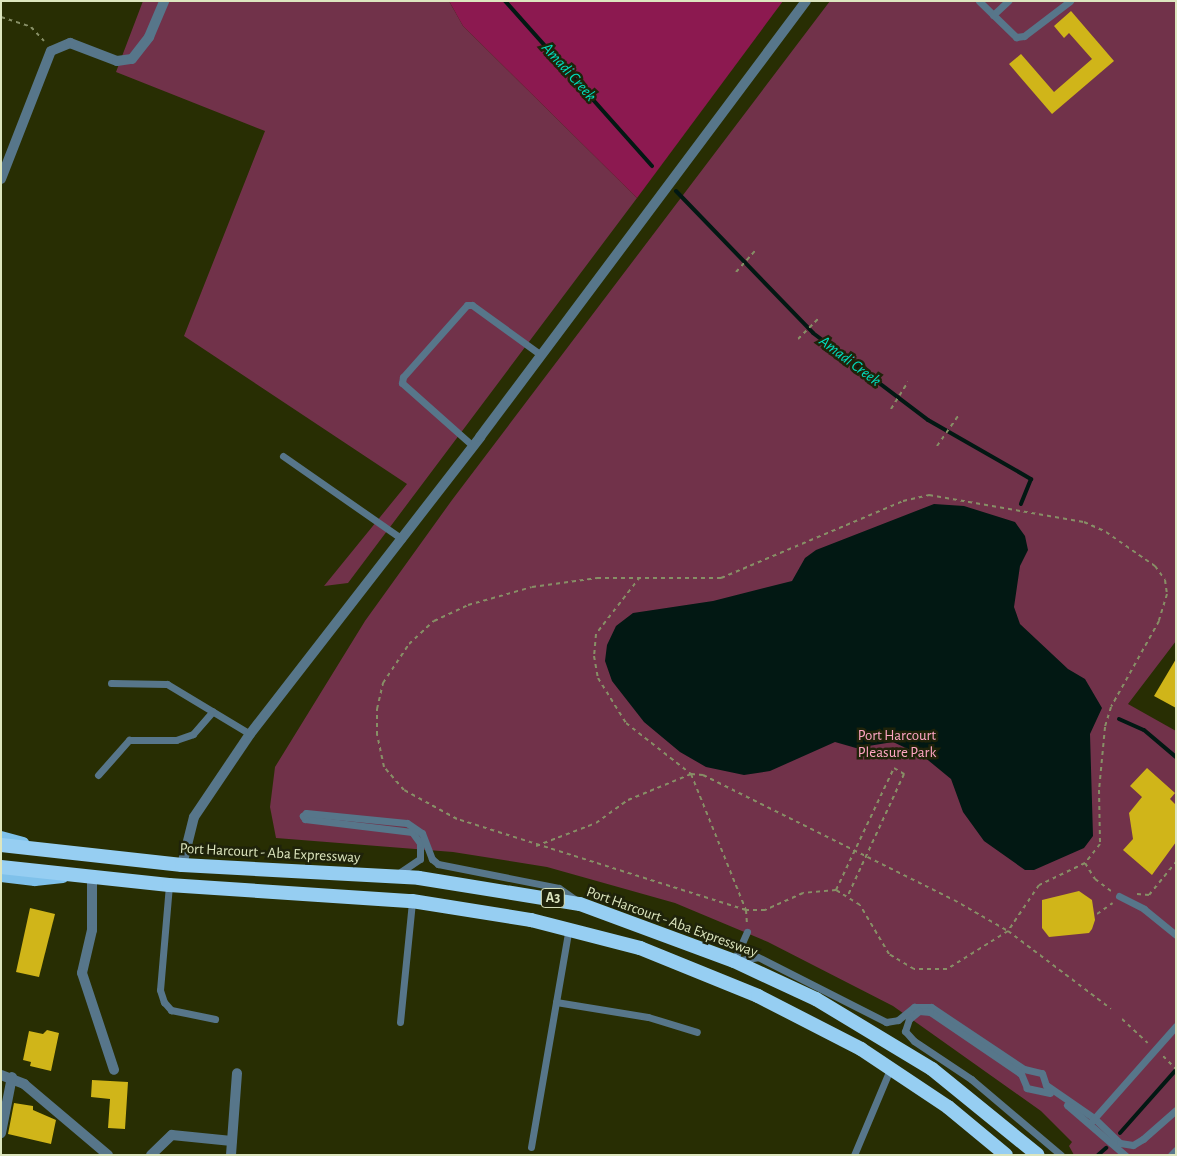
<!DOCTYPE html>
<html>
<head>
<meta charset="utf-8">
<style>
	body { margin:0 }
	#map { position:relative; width:1177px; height:1156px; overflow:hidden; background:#282e03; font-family:"Alegreya Sans",sans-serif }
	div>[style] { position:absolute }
	.green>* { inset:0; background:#71324a }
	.forest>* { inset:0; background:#8c1950 }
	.water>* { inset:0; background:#021813 }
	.stream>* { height:4px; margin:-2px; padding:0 2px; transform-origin:2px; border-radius:2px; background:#021813 }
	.building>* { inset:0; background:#d0b519 }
	.path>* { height:2px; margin-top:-1px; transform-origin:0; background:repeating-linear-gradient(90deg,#878f66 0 4px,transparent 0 8px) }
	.service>* { height:7px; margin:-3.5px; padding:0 3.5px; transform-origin:3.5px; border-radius:3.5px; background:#57768a }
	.minor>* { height:10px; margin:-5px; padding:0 5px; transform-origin:5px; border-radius:5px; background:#57768a }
	.primary>* { height:12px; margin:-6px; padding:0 6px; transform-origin:6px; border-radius:6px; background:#7fc1ea }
	.trunk>* { height:14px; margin:-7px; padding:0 7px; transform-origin:7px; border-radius:7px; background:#96cef2 }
	span { translate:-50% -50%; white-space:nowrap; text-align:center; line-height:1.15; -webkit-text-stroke:5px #1f230a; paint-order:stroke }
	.shield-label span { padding:1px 4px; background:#1f230a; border:1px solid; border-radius:4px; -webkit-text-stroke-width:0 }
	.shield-label { font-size:14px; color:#dde6bf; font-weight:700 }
	.park-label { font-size:15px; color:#ffa6c4 }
	.street-label { font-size:15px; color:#dde6bf }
	.water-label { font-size:16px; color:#00ddbe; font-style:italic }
	.frame { position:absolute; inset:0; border:2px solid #dde6bf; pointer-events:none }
</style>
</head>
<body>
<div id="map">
	<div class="green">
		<i style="clip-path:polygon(143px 1px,449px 1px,463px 26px,637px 198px,348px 583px,324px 586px,407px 484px,184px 336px,265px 131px,116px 72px)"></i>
		<i style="clip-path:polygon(830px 1px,1176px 1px,1176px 641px,1128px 704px,1176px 731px,1176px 1155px,1074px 1155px,1069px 1146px,1072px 1142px,1041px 1111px,893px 1006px,768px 942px,675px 903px,547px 867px,453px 852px,276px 838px,270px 807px,275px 767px,365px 621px,452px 500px)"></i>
	</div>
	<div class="forest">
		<i style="clip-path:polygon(449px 1px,783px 1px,637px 198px,463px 26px)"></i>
	</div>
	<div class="water">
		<i style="clip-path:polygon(934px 504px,964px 506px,1015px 522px,1025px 536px,1028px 550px,1020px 566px,1014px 607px,1020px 624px,1068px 669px,1085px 679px,1102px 708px,1090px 734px,1093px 836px,1084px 848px,1034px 870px,1025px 870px,984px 841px,963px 812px,951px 779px,923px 756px,893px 742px,856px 748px,835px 742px,770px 771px,744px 775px,706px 767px,680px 752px,644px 722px,612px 681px,605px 661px,607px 645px,616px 626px,633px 613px,713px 601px,792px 581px,805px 558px,816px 550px)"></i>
	</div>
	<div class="stream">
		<i style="left:505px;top:1px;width:221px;rotate:48.3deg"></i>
		<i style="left:676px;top:191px;width:197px;rotate:46deg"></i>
		<i style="left:813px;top:333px;width:144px;rotate:37.1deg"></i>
		<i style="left:928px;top:420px;width:119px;rotate:29.8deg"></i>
		<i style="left:1031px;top:479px;width:27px;rotate:112deg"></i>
		<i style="left:1119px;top:719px;width:27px;rotate:24deg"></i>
		<i style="left:1144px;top:730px;width:42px;rotate:40.2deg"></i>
		<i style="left:1120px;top:1133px;width:84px;rotate:-48.4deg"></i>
		<i style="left:1098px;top:1155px;width:11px;rotate:-41deg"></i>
	</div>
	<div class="building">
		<i style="clip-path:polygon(1071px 11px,1114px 61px,1052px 114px,1009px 64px,1021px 54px,1054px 92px,1092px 59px,1069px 33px,1064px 38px,1054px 26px)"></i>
		<i style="clip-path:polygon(1176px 659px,1176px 708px,1154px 696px)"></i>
		<i style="clip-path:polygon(1147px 768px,1175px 793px,1170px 799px,1176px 805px,1176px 842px,1152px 875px,1123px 850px,1133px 839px,1129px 813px,1142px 797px,1130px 786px)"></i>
		<i style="clip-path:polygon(1079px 891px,1092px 900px,1095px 920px,1092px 929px,1089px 933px,1049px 937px,1042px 928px,1042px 900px)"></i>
		<i style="clip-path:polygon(30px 908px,55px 914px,39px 977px,16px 972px)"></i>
		<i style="clip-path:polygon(47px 1030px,59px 1033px,51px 1071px,30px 1066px,31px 1062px,23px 1060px,29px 1031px,43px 1034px)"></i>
		<i style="clip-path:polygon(92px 1080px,128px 1082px,125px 1129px,108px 1128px,110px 1099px,91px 1097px)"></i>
		<i style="clip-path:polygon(14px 1103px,33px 1106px,33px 1110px,56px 1120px,51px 1144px,8px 1134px)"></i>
	</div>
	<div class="path">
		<i style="left:1px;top:17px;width:32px;rotate:18deg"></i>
		<i style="left:31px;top:27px;width:19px;rotate:47deg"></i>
		<i style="left:736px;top:272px;width:28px;rotate:-48deg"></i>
		<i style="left:798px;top:339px;width:31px;rotate:-45deg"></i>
		<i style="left:891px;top:409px;width:32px;rotate:-58deg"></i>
		<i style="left:937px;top:446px;width:39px;rotate:-55deg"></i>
		<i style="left:640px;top:577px;width:72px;rotate:127.7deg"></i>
		<i style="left:596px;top:634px;width:22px;rotate:95deg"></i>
		<i style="left:594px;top:656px;width:22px;rotate:80deg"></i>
		<i style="left:598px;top:678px;width:53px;rotate:58.1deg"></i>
		<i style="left:626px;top:723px;width:83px;rotate:38.1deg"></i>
		<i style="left:691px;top:774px;width:147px;rotate:68deg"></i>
		<i style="left:746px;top:910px;width:13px;rotate:86deg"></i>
		<i style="left:536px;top:846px;width:64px;rotate:-21deg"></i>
		<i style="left:596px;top:823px;width:39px;rotate:-36deg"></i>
		<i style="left:628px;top:800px;width:68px;rotate:-22.4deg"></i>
		<i style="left:691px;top:774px;width:12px;rotate:5deg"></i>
		<i style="left:703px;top:775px;width:280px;rotate:26.5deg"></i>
		<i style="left:954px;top:900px;width:62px;rotate:29.9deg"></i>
		<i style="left:1008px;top:931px;width:129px;rotate:37.1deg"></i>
		<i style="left:1085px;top:863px;width:51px;rotate:154.4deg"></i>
		<i style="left:1039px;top:885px;width:55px;rotate:124deg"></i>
		<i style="left:1008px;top:931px;width:72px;rotate:148.1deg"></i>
		<i style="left:947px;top:969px;width:33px;rotate:180deg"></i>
		<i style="left:914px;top:969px;width:29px;rotate:-149deg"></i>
		<i style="left:889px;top:954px;width:57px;rotate:-120.6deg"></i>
		<i style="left:860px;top:905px;width:28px;rotate:-148deg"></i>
		<i style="left:836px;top:890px;width:33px;rotate:175deg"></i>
		<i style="left:803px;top:893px;width:42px;rotate:155.9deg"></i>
		<i style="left:765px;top:910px;width:19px;rotate:180deg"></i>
		<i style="left:746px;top:910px;width:303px;rotate:-162.5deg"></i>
		<i style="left:457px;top:819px;width:60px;rotate:-151.3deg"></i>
		<i style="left:404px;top:790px;width:30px;rotate:-131deg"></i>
		<i style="left:384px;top:767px;width:33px;rotate:-102deg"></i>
		<i style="left:377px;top:735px;width:26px;rotate:-90deg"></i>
		<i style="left:377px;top:709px;width:27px;rotate:-77deg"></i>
		<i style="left:383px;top:683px;width:47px;rotate:-56.3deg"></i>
		<i style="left:409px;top:644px;width:34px;rotate:-43deg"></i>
		<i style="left:434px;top:621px;width:38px;rotate:-25deg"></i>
		<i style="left:468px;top:605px;width:66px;rotate:-15.7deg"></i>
		<i style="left:532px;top:587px;width:66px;rotate:-7.9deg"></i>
		<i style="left:597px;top:578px;width:124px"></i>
		<i style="left:721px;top:578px;width:198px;rotate:-22.9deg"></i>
		<i style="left:903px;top:501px;width:27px;rotate:-13deg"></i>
		<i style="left:929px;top:495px;width:157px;rotate:9.9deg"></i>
		<i style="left:1084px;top:522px;width:24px;rotate:24deg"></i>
		<i style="left:1106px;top:532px;width:60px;rotate:34.8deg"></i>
		<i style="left:1155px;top:566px;width:17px;rotate:54deg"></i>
		<i style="left:1165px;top:580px;width:14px;rotate:82deg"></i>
		<i style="left:1167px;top:594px;width:28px;rotate:107deg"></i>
		<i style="left:1159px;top:621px;width:98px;rotate:119.2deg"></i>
		<i style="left:1111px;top:707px;width:21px;rotate:107deg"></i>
		<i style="left:1105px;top:727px;width:63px;rotate:95.4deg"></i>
		<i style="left:1099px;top:790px;width:54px;rotate:88.9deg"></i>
		<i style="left:1100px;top:844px;width:24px;rotate:128deg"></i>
		<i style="left:1085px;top:863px;width:19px;rotate:58deg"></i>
		<i style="left:1095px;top:879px;width:20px;rotate:37deg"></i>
		<i style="left:836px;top:890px;width:135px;rotate:-64.6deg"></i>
		<i style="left:894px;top:768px;width:12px;rotate:31deg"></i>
		<i style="left:904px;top:774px;width:133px;rotate:114.8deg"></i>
		<i style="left:1137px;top:894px;width:12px;rotate:5deg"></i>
		<i style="left:1149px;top:895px;width:43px;rotate:-50.7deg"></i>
		<i style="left:1097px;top:914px;width:19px;rotate:-35deg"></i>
		<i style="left:1122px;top:1019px;width:35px;rotate:43deg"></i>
		<i style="left:1163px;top:1056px;width:18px;rotate:45deg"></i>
	</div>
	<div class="service">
		<i style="left:979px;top:1px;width:52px;rotate:44.2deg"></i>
		<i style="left:1016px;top:37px;width:8px;rotate:-7deg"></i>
		<i style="left:1024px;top:36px;width:58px;rotate:-37.3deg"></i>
		<i style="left:993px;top:15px;width:21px;rotate:-43deg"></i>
		<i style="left:473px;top:446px;width:95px;rotate:-138.4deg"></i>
		<i style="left:402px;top:383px;width:6px;rotate:-81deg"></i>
		<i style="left:403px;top:377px;width:96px;rotate:-48.4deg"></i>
		<i style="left:467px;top:305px;width:5px"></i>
		<i style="left:472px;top:305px;width:85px;rotate:35.9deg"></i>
		<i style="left:283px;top:456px;width:145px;rotate:34.9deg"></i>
		<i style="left:111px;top:683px;width:56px;rotate:1deg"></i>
		<i style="left:167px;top:684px;width:97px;rotate:31.1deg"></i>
		<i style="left:98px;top:775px;width:47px;rotate:-48.5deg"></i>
		<i style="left:129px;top:740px;width:47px"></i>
		<i style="left:176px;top:740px;width:18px;rotate:-19deg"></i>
		<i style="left:193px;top:734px;width:30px;rotate:-49deg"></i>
		<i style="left:399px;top:873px;width:25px;rotate:-34deg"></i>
		<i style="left:420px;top:859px;width:16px;rotate:-90deg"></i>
		<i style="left:420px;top:843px;width:14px;rotate:-126deg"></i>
		<i style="left:412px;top:832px;width:108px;rotate:-173.1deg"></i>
		<i style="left:305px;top:819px;width:4px;rotate:-124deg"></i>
		<i style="left:303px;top:816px;width:4px;rotate:-45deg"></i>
		<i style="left:306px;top:813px;width:101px;rotate:5.7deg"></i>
		<i style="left:407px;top:823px;width:18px;rotate:34deg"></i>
		<i style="left:422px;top:833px;width:28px;rotate:69deg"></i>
		<i style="left:432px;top:859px;width:8px;rotate:40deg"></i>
		<i style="left:438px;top:864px;width:123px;rotate:11.2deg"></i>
		<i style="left:559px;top:888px;width:24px;rotate:35deg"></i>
		<i style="left:169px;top:885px;width:105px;rotate:94.9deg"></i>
		<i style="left:160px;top:990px;width:13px;rotate:72deg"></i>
		<i style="left:164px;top:1002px;width:11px;rotate:49deg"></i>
		<i style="left:171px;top:1010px;width:45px;rotate:11.6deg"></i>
		<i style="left:1119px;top:896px;width:28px;rotate:27deg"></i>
		<i style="left:1144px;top:909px;width:41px;rotate:39.1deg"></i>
		<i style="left:734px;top:961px;width:24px;rotate:-9deg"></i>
		<i style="left:758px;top:957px;width:144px;rotate:26.9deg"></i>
		<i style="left:886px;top:1022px;width:12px;rotate:-9deg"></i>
		<i style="left:898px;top:1020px;width:21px;rotate:-39deg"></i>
		<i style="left:914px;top:1007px;width:17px"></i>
		<i style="left:931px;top:1007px;width:112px;rotate:33.7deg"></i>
		<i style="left:1024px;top:1069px;width:18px;rotate:13deg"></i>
		<i style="left:1042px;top:1073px;width:13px;rotate:72deg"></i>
		<i style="left:1046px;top:1085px;width:58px;rotate:34.5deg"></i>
		<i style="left:1094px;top:1118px;width:36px;rotate:44deg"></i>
		<i style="left:1120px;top:1143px;width:13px;rotate:9deg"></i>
		<i style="left:1133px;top:1145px;width:12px;rotate:-31deg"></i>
		<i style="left:1143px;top:1139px;width:44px;rotate:-41.3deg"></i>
		<i style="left:734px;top:961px;width:32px;rotate:-66deg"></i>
		<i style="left:556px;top:1002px;width:93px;rotate:9.3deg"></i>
		<i style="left:648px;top:1017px;width:51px;rotate:17deg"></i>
		<i style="left:400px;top:1022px;width:122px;rotate:-84.3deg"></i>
		<i style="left:1050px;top:1093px;width:24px;rotate:-168deg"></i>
		<i style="left:1027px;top:1088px;width:15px;rotate:-113deg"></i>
		<i style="left:1021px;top:1074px;width:110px;rotate:-145.7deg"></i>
		<i style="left:930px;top:1012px;width:11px;rotate:-175deg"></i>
		<i style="left:919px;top:1011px;width:13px;rotate:141deg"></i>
		<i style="left:909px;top:1019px;width:13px;rotate:108deg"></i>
		<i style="left:905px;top:1031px;width:13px;rotate:48deg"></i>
		<i style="left:914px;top:1041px;width:69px;rotate:33.7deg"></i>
		<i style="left:971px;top:1079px;width:118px;rotate:40.2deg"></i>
		<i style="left:1067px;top:1105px;width:77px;rotate:40.8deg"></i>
		<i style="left:1091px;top:1122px;width:128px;rotate:-48.5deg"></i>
		<i style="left:531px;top:1147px;width:222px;rotate:-80.2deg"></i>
		<i style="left:854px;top:1155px;width:95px;rotate:-67.2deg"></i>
		<i style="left:1171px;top:1155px;width:7px;rotate:-45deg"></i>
	</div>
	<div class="minor">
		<i style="left:1px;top:179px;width:137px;rotate:-68.7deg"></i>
		<i style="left:51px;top:51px;width:21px;rotate:-23deg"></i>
		<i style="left:70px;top:43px;width:50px;rotate:21deg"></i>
		<i style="left:117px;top:61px;width:15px;rotate:-8deg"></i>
		<i style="left:132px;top:59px;width:28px;rotate:-52deg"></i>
		<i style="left:149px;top:37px;width:39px;rotate:-67deg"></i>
		<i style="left:182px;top:865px;width:49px;rotate:-76deg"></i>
		<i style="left:194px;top:817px;width:100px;rotate:-56deg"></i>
		<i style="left:250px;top:734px;width:376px;rotate:-52.2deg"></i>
		<i style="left:480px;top:437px;width:544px;rotate:-53.21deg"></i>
		<i style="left:92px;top:877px;width:53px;rotate:90deg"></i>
		<i style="left:92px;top:930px;width:44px;rotate:103.1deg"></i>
		<i style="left:82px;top:973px;width:102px;rotate:71.7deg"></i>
		<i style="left:1px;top:1075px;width:25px;rotate:21deg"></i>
		<i style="left:24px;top:1084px;width:110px;rotate:40.2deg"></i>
		<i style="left:1px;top:1133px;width:57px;rotate:-78.9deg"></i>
		<i style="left:151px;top:1155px;width:29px;rotate:-44deg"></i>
		<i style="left:172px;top:1135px;width:60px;rotate:5.7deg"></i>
		<i style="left:231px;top:1155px;width:82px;rotate:-85.8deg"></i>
	</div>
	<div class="primary">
		<i style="left:1px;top:837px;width:23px;rotate:15deg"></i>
		<i style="left:1px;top:876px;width:34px;rotate:7deg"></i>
		<i style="left:35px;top:880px;width:28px;rotate:-6deg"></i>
	</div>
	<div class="trunk">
		<i style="left:1px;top:845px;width:182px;rotate:6.3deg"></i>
		<i style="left:182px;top:865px;width:237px;rotate:3.1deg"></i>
		<i style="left:419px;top:878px;width:163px;rotate:9.2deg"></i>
		<i style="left:580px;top:904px;width:164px;rotate:20.3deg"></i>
		<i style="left:734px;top:961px;width:90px;rotate:24.9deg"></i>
		<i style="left:816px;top:999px;width:135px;rotate:31.1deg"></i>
		<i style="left:932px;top:1069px;width:136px;rotate:39.1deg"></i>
		<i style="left:1px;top:867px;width:169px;rotate:6.1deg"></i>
		<i style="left:169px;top:885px;width:244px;rotate:3.8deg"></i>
		<i style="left:412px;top:901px;width:121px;rotate:9.1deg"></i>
		<i style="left:531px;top:920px;width:113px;rotate:14.4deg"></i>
		<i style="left:640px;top:948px;width:127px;rotate:22.1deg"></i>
		<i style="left:758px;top:996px;width:116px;rotate:27.2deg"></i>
		<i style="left:861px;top:1049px;width:105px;rotate:33.7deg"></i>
		<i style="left:948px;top:1107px;width:75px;rotate:39.6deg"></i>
	</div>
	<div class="shield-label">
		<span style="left:553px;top:898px">A3</span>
	</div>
	<div class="park-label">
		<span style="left:897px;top:744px">Port Harcourt<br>Pleasure Park</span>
	</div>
	<div class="street-label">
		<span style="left:270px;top:853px;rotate:3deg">Port Harcourt - Aba Expressway</span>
		<span style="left:672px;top:922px;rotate:20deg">Port Harcourt - Aba Expressway</span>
	</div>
	<div class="water-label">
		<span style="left:569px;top:72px;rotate:48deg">Amadi Creek</span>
		<span style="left:850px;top:361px;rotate:37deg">Amadi Creek</span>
	</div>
	<div class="frame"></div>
</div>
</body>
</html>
